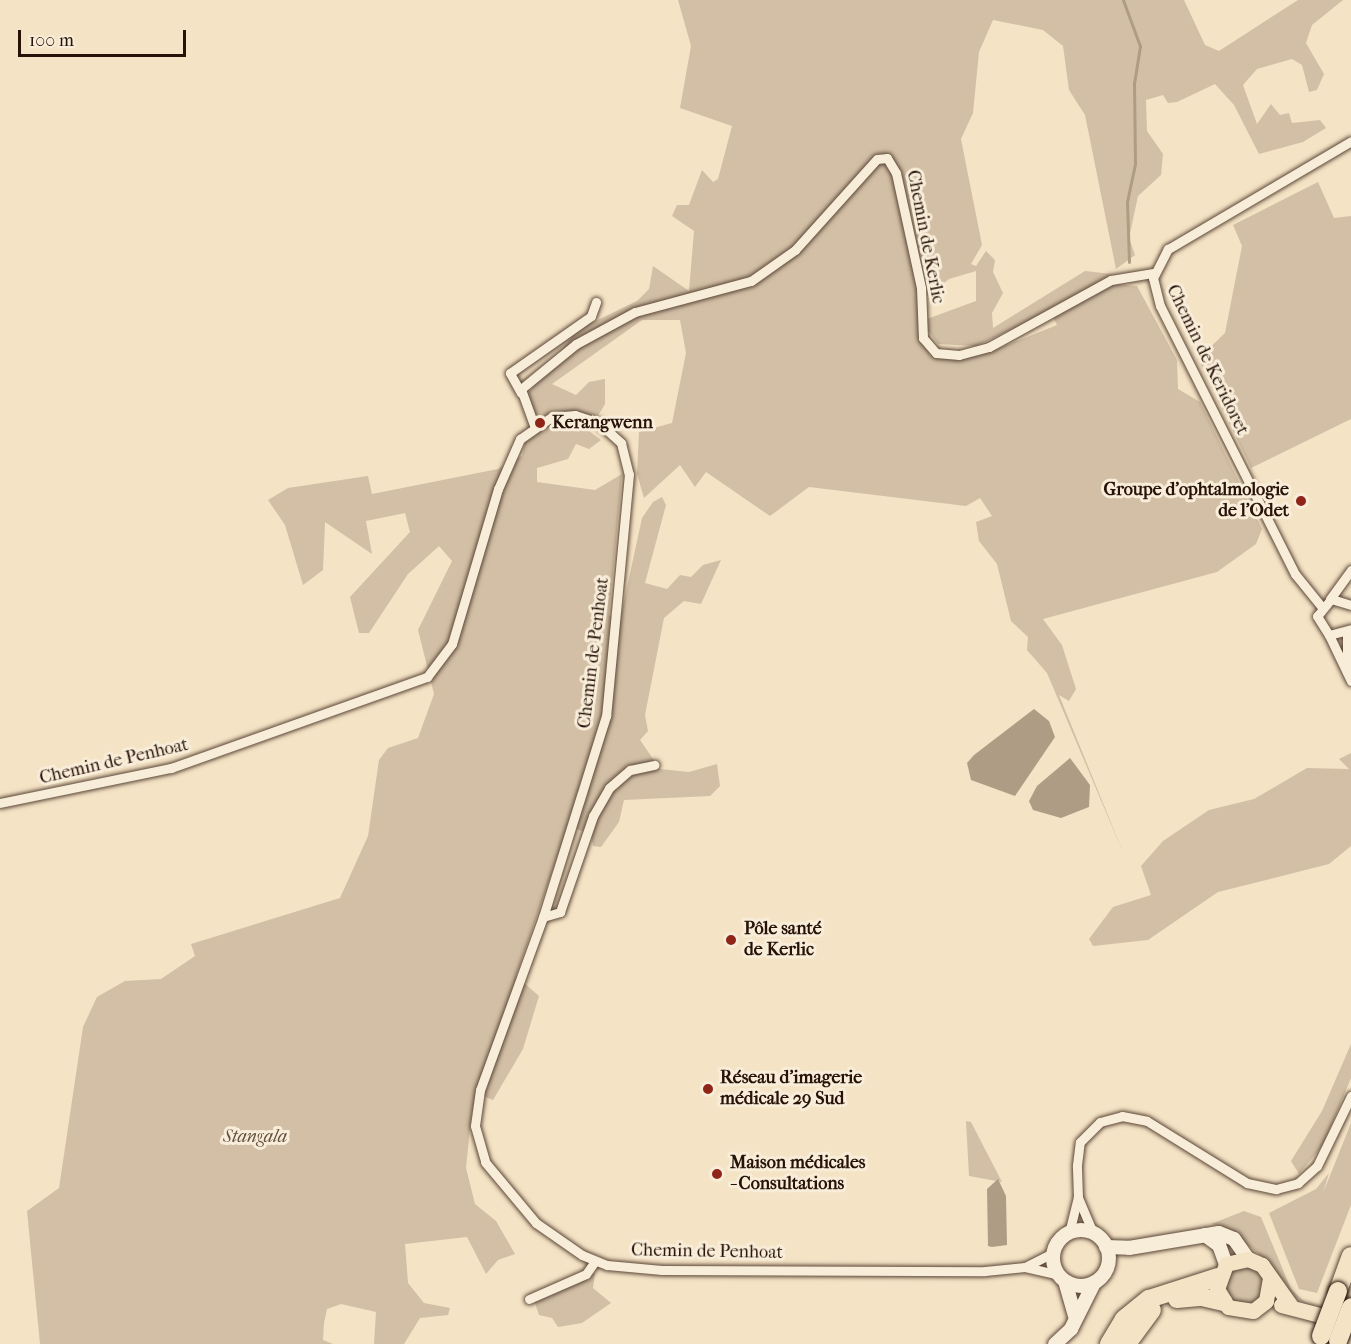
<!DOCTYPE html>
<html>
<head>
<meta charset="utf-8">
<style>
	body { margin:0 }
	#map { position:relative; width:1351px; height:1344px; overflow:hidden; background:#f5e3c5; font-family:"IM FELL French Canon",serif }
	div>[style] { position:absolute }
	.green>* { inset:0; background:#d2bfa5 }
	.round { border-radius:50% }
	.water>* { inset:0; background:#af9c85 }
	.stream>* { height:3px; margin:-1.5px; padding:0 1.5px; transform-origin:1.5px; border-radius:1.5px; background:#af9c85 }
	.roads { filter:drop-shadow(0 0 2px #5a4637) drop-shadow(0 0 2px #5a4637) }
	.street>* { height:9px; margin:-4.5px; padding:0 4.5px; transform-origin:4.5px; border-radius:4.5px; background:#f8edd9 }
	.secondary>* { height:14px; margin:-7px; padding:0 7px; transform-origin:7px; border-radius:7px; background:#f8edd9 }
	.secondary>.ring { margin:-7px; padding:0; box-sizing:content-box; background:none; border:14px solid #f8edd9; border-radius:50% }
	.primary>* { height:15px; margin:-7.5px; padding:0 7.5px; transform-origin:7.5px; border-radius:7.5px; background:#f5e3c5 }
	.highway>* { height:18px; margin:-9px; padding:0 9px; transform-origin:9px; border-radius:9px; background:#f5e3c5 }
	.bridges { filter:drop-shadow(0 0 2px #271208) drop-shadow(0 0 2px #271208) }
	.highway-bridge>* { height:18px; margin:-9px; padding:0 9px; transform-origin:9px; border-radius:9px; background:#f5e3c5 }
	.dots>* { width:16px; height:16px; translate:-50% -50%; box-sizing:border-box; border:3px solid #f8edd9; border-radius:50% }
	span { translate:-50% -50%; white-space:nowrap; text-align:center; line-height:1.15; -webkit-text-stroke:6px #f8edd9; paint-order:stroke }
	.street-label { font-size:18px; color:#271208 }
	.poi-label { font-size:18px; color:#271208; font-weight:700 }
	.left { translate:0 -50%; text-align:left }
	.right { translate:-100% -50%; text-align:right }
	.park-label { font-size:18px; color:#634f3f; font-style:italic }
	.scale { position:absolute; left:18px; top:30px; width:168px; height:27px; box-sizing:border-box; border:3px solid #271208; border-top:0; padding-left:8px; font-size:18px; line-height:21px; white-space:nowrap; color:#271208; -webkit-text-stroke:4px #f8edd9; paint-order:stroke }
</style>
</head>
<body>
<div id="map">
	<div class="green">
		<i style="clip-path:polygon(evenodd,678px 0,1184px 0,1205px 45px,1219px 51px,1298px 0,1343px 0,1312px 25px,1306px 43px,1324px 74px,1317px 90px,1309px 92px,1302px 65px,1292px 59px,1257px 69px,1243px 85px,1257px 124px,1271px 104px,1280px 115px,1289px 113px,1292px 123px,1320px 120px,1326px 128px,1303px 142px,1259px 154px,1234px 105px,1215px 84px,1177px 102px,1168px 103px,1163px 95px,1146px 100px,1147px 131px,1163px 154px,1161px 175px,1138px 196px,1129px 238px,1135px 255px,1116px 269px,1085px 115px,1069px 90px,1063px 46px,1043px 30px,993px 20px,979px 52px,973px 113px,961px 139px,982px 245px,971px 264px,976px 266px,986px 251px,995px 260px,993px 272px,1003px 293px,992px 313px,993px 328px,1085px 271px,1112px 274px,1093px 286px,1093px 296px,1113px 284px,1137px 286px,1177px 360px,1178px 389px,1200px 402px,1262px 529px,1256px 544px,1217px 572px,1043px 619px,1062px 645px,1076px 689px,1069px 701px,1059px 695px,1125px 857px,1047px 673px,1027px 650px,1028px 637px,1011px 621px,997px 564px,979px 541px,976px 522px,992px 516px,980px 498px,966px 506px,809px 487px,770px 516px,706px 472px,695px 487px,680px 465px,644px 498px,637px 474px,639px 432px,672px 423px,686px 353px,680px 320px,642px 320px,552px 384px,576px 395px,589px 382px,605px 379px,605px 404px,589px 431px,601px 440px,589px 449px,576px 444px,568px 459px,537px 468px,537px 482px,595px 490px,622px 474px,609px 615px,620px 620px,642px 518px,653px 502px,662px 497px,666px 505px,645px 583px,667px 589px,680px 575px,691px 577px,703px 565px,721px 560px,701px 604px,684px 601px,664px 618px,645px 715px,648px 731px,640px 740px,660px 769px,689px 772px,717px 764px,720px 786px,710px 796px,624px 800px,619px 822px,601px 847px,593px 846px,591px 834px,568px 826px,516px 976px,539px 996px,523px 1049px,493px 1100px,476px 1093px,471px 1119px,466px 1168px,475px 1204px,496px 1221px,515px 1254px,498px 1260px,486px 1274px,467px 1237px,405px 1244px,408px 1283px,424px 1303px,450px 1308px,448px 1315px,420px 1318px,404px 1344px,374px 1344px,376px 1312px,341px 1304px,327px 1309px,324px 1323px,323px 1340px,333px 1344px,40px 1344px,27px 1211px,59px 1188px,83px 1027px,97px 997px,125px 981px,161px 979px,195px 956px,191px 944px,340px 898px,368px 836px,379px 760px,388px 748px,418px 738px,434px 694px,418px 630px,452px 561px,439px 546px,408px 574px,369px 633px,359px 633px,350px 597px,410px 532px,405px 513px,366px 521px,372px 554px,325px 522px,323px 570px,303px 585px,285px 525px,268px 500px,288px 488px,368px 476px,372px 494px,498px 469px,522px 456px,526px 439px,539px 426px,527px 395px,577px 330px,637px 301px,649px 289px,653px 266px,689px 291px,694px 231px,672px 216px,677px 205px,689px 205px,702px 170px,713px 182px,718px 179px,732px 126px,680px 108px,691px 46px,678px 0,976px 271px,976px 301px,927px 319px,927px 329px,938px 344px,976px 346px,1050px 311px,1057px 325px,992px 351px,952px 359px,930px 355px,918px 330px,924px 299px,949px 279px,976px 271px)"></i>
		<i style="clip-path:polygon(1318px 182px,1334px 218px,1351px 216px,1351px 419px,1251px 468px,1198px 359px,1225px 333px,1242px 246px,1233px 225px)"></i>
		<i style="clip-path:polygon(1351px 753px,1351px 846px,1329px 864px,1218px 892px,1148px 940px,1093px 946px,1089px 939px,1113px 907px,1151px 895px,1141px 866px,1163px 841px,1209px 810px,1254px 799px,1307px 768px,1349px 769px,1339px 759px)"></i>
		<i style="clip-path:polygon(1351px 1044px,1351px 1078px,1323px 1145px,1299px 1174px,1291px 1161px,1322px 1111px)"></i>
		<i style="clip-path:polygon(966px 1121px,971px 1122px,1002px 1182px,969px 1176px)"></i>
		<i style="clip-path:polygon(1351px 1123px,1351px 1205px,1317px 1293px,1299px 1289px,1269px 1213px,1316px 1189px,1329px 1173px,1323px 1193px)"></i>
		<i style="clip-path:polygon(1244px 1211px,1261px 1217px,1291px 1289px,1306px 1303px,1292px 1296px,1265px 1259px,1227px 1228px,1211px 1224px)"></i>
		<i class="round" style="left:1225px;top:1266px;width:38px;height:38px"></i>
		<i style="clip-path:polygon(595px 1273px,593px 1288px,611px 1303px,582px 1323px,558px 1327px,552px 1318px,539px 1315px,534px 1300px)"></i>
	</div>
	<div class="water">
		<i style="clip-path:polygon(1034px 709px,1049px 721px,1055px 737px,1015px 796px,971px 780px,967px 763px,974px 755px)"></i>
		<i style="clip-path:polygon(1070px 758px,1090px 785px,1089px 807px,1061px 818px,1033px 810px,1029px 801px,1037px 786px)"></i>
		<i style="clip-path:polygon(998px 1179px,1006px 1196px,1007px 1245px,992px 1247px,988px 1246px,987px 1189px)"></i>
	</div>
	<div class="stream">
		<i style="left:1123px;top:0;width:49px;rotate:69.7deg"></i>
		<i style="left:1140px;top:46px;width:36px;rotate:99deg"></i>
		<i style="left:1134px;top:82px;width:82px;rotate:89.3deg"></i>
		<i style="left:1135px;top:164px;width:39px;rotate:102deg"></i>
		<i style="left:1127px;top:202px;width:60px;rotate:88.1deg"></i>
	</div>
	<div class="roads">
		<div class="street">
			<i style="left:521px;top:393px;width:23px;rotate:-119deg"></i>
			<i style="left:510px;top:373px;width:99px;rotate:-35.1deg"></i>
			<i style="left:591px;top:316px;width:15px;rotate:-70deg"></i>
			<i style="left:534px;top:425px;width:38px;rotate:-110deg"></i>
			<i style="left:521px;top:389px;width:71px;rotate:-39.3deg"></i>
			<i style="left:576px;top:344px;width:67px;rotate:-28.5deg"></i>
			<i style="left:635px;top:312px;width:120px;rotate:-15deg"></i>
			<i style="left:751px;top:281px;width:54px;rotate:-35.2deg"></i>
			<i style="left:795px;top:250px;width:122px;rotate:-48deg"></i>
			<i style="left:877px;top:159px;width:10px;rotate:-6deg"></i>
			<i style="left:887px;top:158px;width:17px;rotate:59deg"></i>
			<i style="left:896px;top:173px;width:118px;rotate:77.7deg"></i>
			<i style="left:921px;top:288px;width:50px;rotate:87.7deg"></i>
			<i style="left:923px;top:338px;width:20px;rotate:49deg"></i>
			<i style="left:936px;top:353px;width:23px;rotate:5deg"></i>
			<i style="left:959px;top:355px;width:31px;rotate:-15deg"></i>
			<i style="left:989px;top:347px;width:139px;rotate:-28.8deg"></i>
			<i style="left:1111px;top:280px;width:43px;rotate:-9.5deg"></i>
			<i style="left:1330px;top:599px;width:36px;rotate:-54deg"></i>
			<i style="left:1351px;top:605px;width:21px;rotate:-163deg"></i>
			<i style="left:1331px;top:599px;width:22px;rotate:129deg"></i>
			<i style="left:1317px;top:616px;width:22px;rotate:58deg"></i>
			<i style="left:1329px;top:635px;width:23px;rotate:-15deg"></i>
			<i style="left:1321px;top:606px;width:41px;rotate:-129.1deg"></i>
			<i style="left:1295px;top:574px;width:300px;rotate:-116.7deg"></i>
			<i style="left:1160px;top:306px;width:29px;rotate:-104deg"></i>
			<i style="left:1153px;top:278px;width:33px;rotate:-63deg"></i>
			<i style="left:1168px;top:249px;width:212px;rotate:-30.5deg"></i>
			<i style="left:1347px;top:633px;width:39px;rotate:90deg"></i>
			<i style="left:1329px;top:635px;width:51px;rotate:64.4deg"></i>
			<i style="left:0;top:803px;width:175px;rotate:-11.6deg"></i>
			<i style="left:171px;top:768px;width:272px;rotate:-19.6deg"></i>
			<i style="left:427px;top:677px;width:41px;rotate:-52.9deg"></i>
			<i style="left:452px;top:644px;width:162px;rotate:-73.5deg"></i>
			<i style="left:498px;top:489px;width:55px;rotate:-66.3deg"></i>
			<i style="left:520px;top:439px;width:39px;rotate:-35deg"></i>
			<i style="left:552px;top:417px;width:23px;rotate:-5deg"></i>
			<i style="left:575px;top:415px;width:25px;rotate:18deg"></i>
			<i style="left:599px;top:423px;width:30px;rotate:42deg"></i>
			<i style="left:621px;top:443px;width:32px;rotate:76deg"></i>
			<i style="left:629px;top:474px;width:243px;rotate:95.4deg"></i>
			<i style="left:606px;top:716px;width:211px;rotate:107.4deg"></i>
			<i style="left:543px;top:917px;width:184px;rotate:110deg"></i>
			<i style="left:480px;top:1090px;width:36px;rotate:98deg"></i>
			<i style="left:475px;top:1126px;width:37px;rotate:74deg"></i>
			<i style="left:485px;top:1162px;width:80px;rotate:50.1deg"></i>
			<i style="left:536px;top:1223px;width:56px;rotate:34.8deg"></i>
			<i style="left:582px;top:1255px;width:27px;rotate:22deg"></i>
			<i style="left:607px;top:1265px;width:55px;rotate:5.2deg"></i>
			<i style="left:662px;top:1270px;width:323px;rotate:0.2deg"></i>
			<i style="left:985px;top:1271px;width:40px;rotate:-5.7deg"></i>
			<i style="left:1025px;top:1267px;width:31px;rotate:-27deg"></i>
			<i style="left:543px;top:917px;width:18px;rotate:-16deg"></i>
			<i style="left:560px;top:912px;width:102px;rotate:-71deg"></i>
			<i style="left:593px;top:816px;width:32px;rotate:-60deg"></i>
			<i style="left:609px;top:788px;width:28px;rotate:-41deg"></i>
			<i style="left:630px;top:770px;width:25px;rotate:-12deg"></i>
			<i style="left:1069px;top:1233px;width:37px;rotate:-76deg"></i>
			<i style="left:1093px;top:1233px;width:39px;rotate:-113deg"></i>
			<i style="left:1078px;top:1197px;width:32px;rotate:-92deg"></i>
			<i style="left:1077px;top:1165px;width:23px;rotate:-83deg"></i>
			<i style="left:1080px;top:1142px;width:28px;rotate:-45deg"></i>
			<i style="left:1100px;top:1122px;width:23px;rotate:-15deg"></i>
			<i style="left:1122px;top:1116px;width:25px;rotate:11deg"></i>
			<i style="left:1147px;top:1121px;width:118px;rotate:31.8deg"></i>
			<i style="left:1247px;top:1183px;width:30px;rotate:12deg"></i>
			<i style="left:1276px;top:1189px;width:23px;rotate:-15deg"></i>
			<i style="left:1298px;top:1183px;width:25px;rotate:-42deg"></i>
			<i style="left:1317px;top:1166px;width:78px;rotate:-64.1deg"></i>
			<i style="left:1025px;top:1267px;width:35px;rotate:13deg"></i>
			<i style="left:529px;top:1299px;width:62px;rotate:-23.7deg"></i>
			<i style="left:586px;top:1274px;width:16px;rotate:-55deg"></i>
		</div>
		<div class="secondary">
			<i class="ring" style="left:1053px;top:1230px;width:42px;height:42px"></i>
			<i style="left:1205px;top:1235px;width:17px;rotate:36deg"></i>
			<i style="left:1219px;top:1245px;width:20px;rotate:70deg"></i>
			<i style="left:1106px;top:1247px;width:23px;rotate:2deg"></i>
			<i style="left:1129px;top:1248px;width:91px;rotate:-9.5deg"></i>
			<i style="left:1219px;top:1233px;width:16px;rotate:22deg"></i>
			<i style="left:1234px;top:1239px;width:24px;rotate:55deg"></i>
			<i style="left:1065px;top:1281px;width:36px;rotate:74deg"></i>
			<i style="left:1055px;top:1344px;width:22px;rotate:-43deg"></i>
			<i style="left:1071px;top:1329px;width:51px;rotate:-63.4deg"></i>
		</div>
		<div class="primary">
			<i style="left:1270px;top:1278px;width:23px;rotate:100deg"></i>
			<i style="left:1266px;top:1301px;width:16px;rotate:142deg"></i>
			<i style="left:1253px;top:1311px;width:25px;rotate:-171deg"></i>
			<i style="left:1228px;top:1307px;width:21px;rotate:-121deg"></i>
			<i style="left:1217px;top:1289px;width:27px;rotate:-70deg"></i>
			<i style="left:1226px;top:1264px;width:23px;rotate:-13deg"></i>
			<i style="left:1248px;top:1259px;width:15px;rotate:23deg"></i>
			<i style="left:1262px;top:1265px;width:50px;rotate:54.7deg"></i>
			<i style="left:1281px;top:1305px;width:60px;rotate:14.5deg"></i>
		</div>
		<div class="highway">
			<i style="left:1338px;top:1291px;width:37px;rotate:-70deg"></i>
			<i style="left:1177px;top:1299px;width:25px;rotate:-5deg"></i>
			<i style="left:1202px;top:1297px;width:22px;rotate:13deg"></i>
			<i style="left:1109px;top:1344px;width:29px;rotate:-59deg"></i>
			<i style="left:1124px;top:1319px;width:32px;rotate:-39deg"></i>
			<i style="left:1149px;top:1299px;width:72px;rotate:-17.7deg"></i>
			<i style="left:1127px;top:1344px;width:42px;rotate:-53.7deg"></i>
		</div>
	</div>
	<div class="bridges">
		<div class="highway-bridge">
			<i style="left:1321px;top:1336px;width:48px;rotate:-69.3deg"></i>
			<i style="left:1338px;top:1341px;width:36px;rotate:-69deg"></i>
		</div>
	</div>
	<div class="dots">
		<i style="left:540px;top:423px;background:#8f2418"></i>
		<i style="left:1301px;top:501px;background:#8f2418"></i>
		<i style="left:731px;top:940px;background:#8f2418"></i>
		<i style="left:708px;top:1089px;background:#8f2418"></i>
		<i style="left:717px;top:1174px;background:#8f2418"></i>
	</div>
	<div class="street-label">
		<span style="left:925px;top:237px;rotate:79deg">Chemin de Kerlic</span>
		<span style="left:1207px;top:360px;rotate:64deg">Chemin de Keridoret</span>
		<span style="left:594px;top:653px;rotate:-83deg">Chemin de Penhoat</span>
		<span style="left:114px;top:762px;rotate:-13deg">Chemin de Penhoat</span>
		<span style="left:707px;top:1252px;rotate:1deg">Chemin de Penhoat</span>
	</div>
	<div class="poi-label">
		<span class="left" style="left:552px;top:423px">Kerangwenn</span>
		<span class="right" style="left:1289px;top:501px">Groupe d'ophtalmologie<br>de l'Odet</span>
		<span class="left" style="left:744px;top:940px">Pôle santé<br>de Kerlic</span>
		<span class="left" style="left:720px;top:1089px">Réseau d'imagerie<br>médicale 29 Sud</span>
		<span class="left" style="left:730px;top:1174px">Maison médicales<br>- Consultations</span>
	</div>
	<div class="park-label">
		<span style="left:255px;top:1137px">Stangala</span>
	</div>
	<div class="scale">100 m</div>
</div>
</body>
</html>
